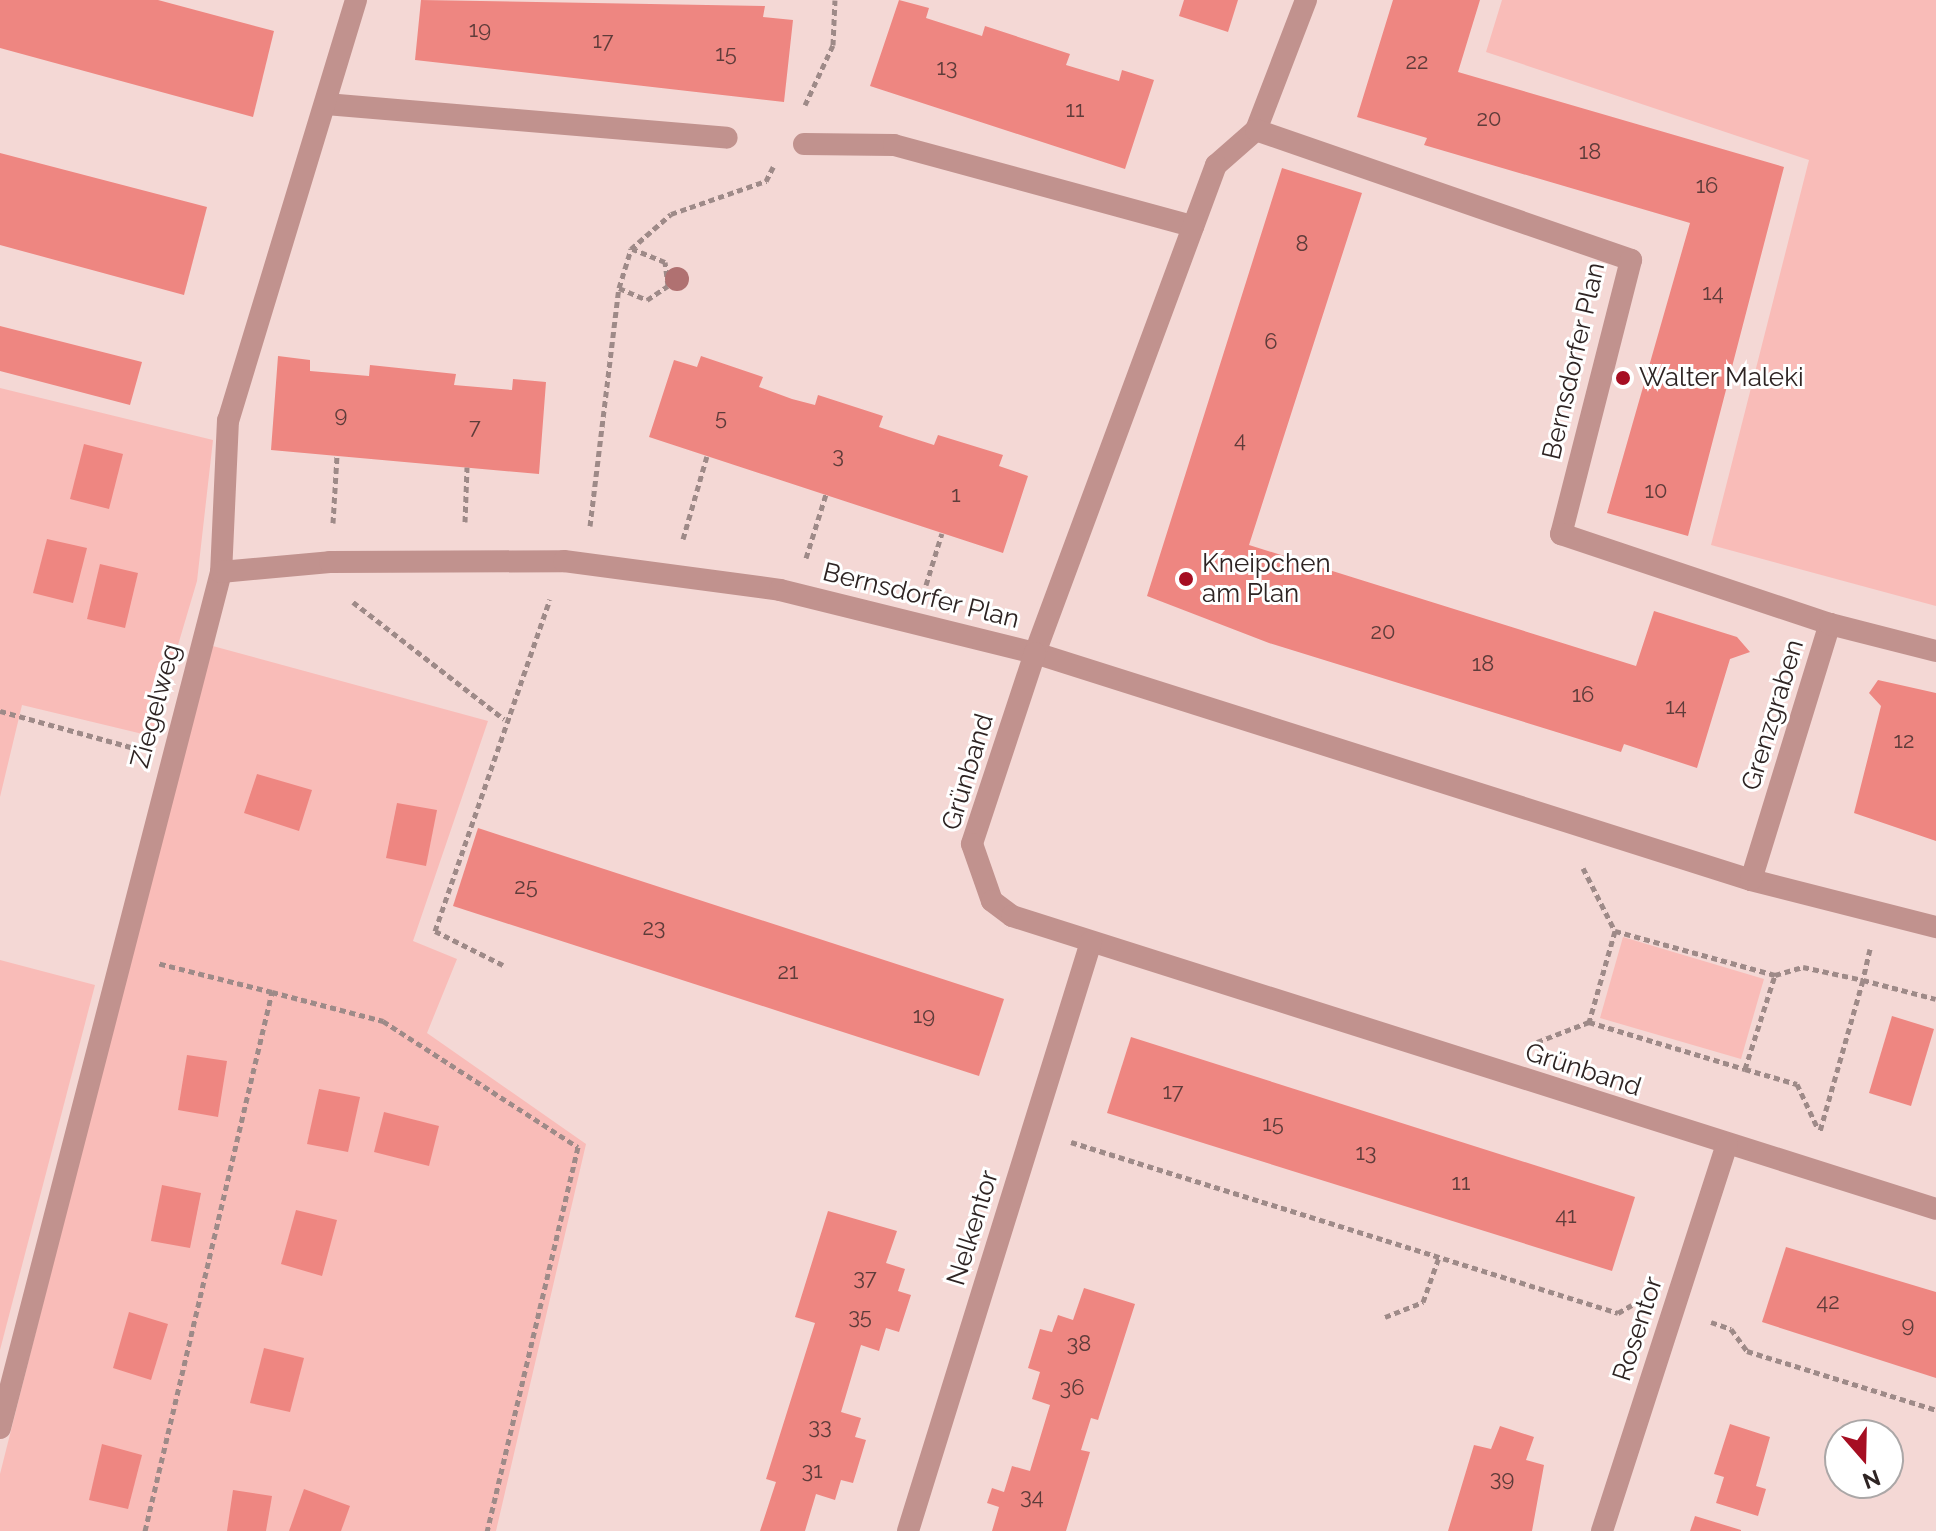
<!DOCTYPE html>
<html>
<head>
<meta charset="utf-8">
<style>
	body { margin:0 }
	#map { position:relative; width:1936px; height:1531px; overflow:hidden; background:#f4d8d5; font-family:Raleway,sans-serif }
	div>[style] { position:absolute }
	.green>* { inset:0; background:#f9bcb8 }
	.building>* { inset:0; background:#ee8681 }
	.path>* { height:5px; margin-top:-2.5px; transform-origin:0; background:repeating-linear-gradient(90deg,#9e8a88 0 6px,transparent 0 10px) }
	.service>* { height:22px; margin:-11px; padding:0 11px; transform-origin:11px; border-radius:11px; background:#c1928e }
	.minor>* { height:22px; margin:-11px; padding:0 11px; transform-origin:11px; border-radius:11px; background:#c1928e }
	.trees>* { width:24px; height:24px; margin:-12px; border-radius:50%; background:#b07171 }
	.dots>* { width:22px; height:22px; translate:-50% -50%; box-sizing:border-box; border:4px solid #fff; border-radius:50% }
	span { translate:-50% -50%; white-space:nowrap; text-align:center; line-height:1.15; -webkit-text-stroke:6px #fff; paint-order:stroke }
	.number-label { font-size:22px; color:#5e3c3a }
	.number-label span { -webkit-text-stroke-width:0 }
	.street-label { font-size:26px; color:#2e2423 }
	.poi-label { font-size:26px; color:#2e2423 }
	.left { translate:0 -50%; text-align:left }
	.north { position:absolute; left:1824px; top:1419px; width:80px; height:80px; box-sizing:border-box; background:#fff; border:2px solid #aba7a7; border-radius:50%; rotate:160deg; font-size:22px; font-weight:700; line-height:32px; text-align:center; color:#2e2423 }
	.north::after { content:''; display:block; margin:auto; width:28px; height:36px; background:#a60e22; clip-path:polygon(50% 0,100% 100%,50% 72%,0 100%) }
</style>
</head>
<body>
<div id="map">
	<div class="green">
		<i style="clip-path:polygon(1502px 0,1936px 0,1936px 606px,1711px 545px,1809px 160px,1486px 52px)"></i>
		<i style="clip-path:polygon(0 388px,213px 440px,197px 581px,151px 736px,22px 705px,0 797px)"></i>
		<i style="clip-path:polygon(209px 645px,488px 721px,413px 941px,457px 959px,427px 1033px,586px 1144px,496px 1531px,0 1531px,0 1474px)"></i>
		<i style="clip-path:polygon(1623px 937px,1764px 979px,1741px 1059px,1600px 1018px)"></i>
		<i style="clip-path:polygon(0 960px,95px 985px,0 1350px)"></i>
	</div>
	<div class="building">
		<i style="clip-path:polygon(0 0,158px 0,274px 31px,253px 117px,0 48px)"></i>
		<i style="clip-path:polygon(421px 0,765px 6px,763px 17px,793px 20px,784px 102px,415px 60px)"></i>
		<i style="clip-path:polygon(899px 0,929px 8px,926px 18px,982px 36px,985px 26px,1070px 54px,1066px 65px,1119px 81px,1122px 70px,1154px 80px,1125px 169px,870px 86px)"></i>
		<i style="clip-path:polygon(1184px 0,1238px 0,1228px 32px,1179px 16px)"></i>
		<i style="clip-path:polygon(1393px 0,1480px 0,1458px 72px,1784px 167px,1688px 536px,1607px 513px,1690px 223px,1424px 145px,1427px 138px,1357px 117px)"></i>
		<i style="clip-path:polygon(0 153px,207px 207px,184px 295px,0 245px)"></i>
		<i style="clip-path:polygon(1282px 168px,1362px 193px,1249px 545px,1636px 666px,1654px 611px,1737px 637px,1750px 652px,1730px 659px,1697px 768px,1624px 744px,1621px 752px,1269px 643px,1147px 596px)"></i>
		<i style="clip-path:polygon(0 326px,142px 362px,130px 405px,0 371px)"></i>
		<i style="clip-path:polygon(278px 356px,310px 360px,310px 371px,369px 376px,370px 365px,456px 374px,454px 385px,512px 390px,513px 379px,546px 382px,539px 474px,271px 450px)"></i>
		<i style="clip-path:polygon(701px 356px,763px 377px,759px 387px,792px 399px,815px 405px,818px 395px,883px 416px,879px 427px,909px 437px,934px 445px,938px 435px,1003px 455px,999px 466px,1028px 476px,1003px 553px,649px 437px,674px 360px,697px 367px)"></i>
		<i style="clip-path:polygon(84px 444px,123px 454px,109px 509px,70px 499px)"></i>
		<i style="clip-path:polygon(47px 539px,87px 548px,73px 603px,33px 593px)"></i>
		<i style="clip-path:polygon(100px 564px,138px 573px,125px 628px,87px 619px)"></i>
		<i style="clip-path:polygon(1878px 680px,1936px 693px,1936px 841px,1854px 813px,1881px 706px,1869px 693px)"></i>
		<i style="clip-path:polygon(257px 774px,312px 790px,299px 831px,244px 813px)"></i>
		<i style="clip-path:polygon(397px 803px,437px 810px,426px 866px,386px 858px)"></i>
		<i style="clip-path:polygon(478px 828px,1004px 999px,979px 1076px,453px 906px)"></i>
		<i style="clip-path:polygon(1892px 1016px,1934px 1029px,1911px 1106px,1869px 1093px)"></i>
		<i style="clip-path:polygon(1131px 1037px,1635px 1197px,1612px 1271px,1107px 1113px)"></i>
		<i style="clip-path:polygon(187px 1055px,227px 1061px,218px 1117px,178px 1110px)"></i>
		<i style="clip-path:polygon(319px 1089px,360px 1097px,348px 1152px,307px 1144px)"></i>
		<i style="clip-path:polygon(384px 1112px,439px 1126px,429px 1166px,374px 1152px)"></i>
		<i style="clip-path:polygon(162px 1185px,201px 1193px,190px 1248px,151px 1241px)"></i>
		<i style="clip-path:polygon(296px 1210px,337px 1220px,322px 1276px,281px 1264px)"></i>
		<i style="clip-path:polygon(828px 1211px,897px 1231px,886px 1263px,905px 1269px,898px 1291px,911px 1295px,899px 1332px,886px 1328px,879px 1351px,861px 1345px,841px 1412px,861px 1418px,855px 1437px,866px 1440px,853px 1483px,841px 1480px,835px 1500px,816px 1494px,805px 1531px,760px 1531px,776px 1482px,766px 1479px,815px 1323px,795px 1317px)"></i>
		<i style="clip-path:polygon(1786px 1247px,1936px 1292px,1936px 1378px,1762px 1322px)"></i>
		<i style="clip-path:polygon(1084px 1288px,1135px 1304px,1098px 1420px,1091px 1418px,1081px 1450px,1090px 1452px,1066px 1531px,992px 1531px,999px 1507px,987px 1503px,992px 1488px,1004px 1492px,1012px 1466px,1030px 1471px,1050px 1405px,1032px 1399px,1040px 1372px,1028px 1368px,1040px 1329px,1052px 1332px,1058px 1315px,1073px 1320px)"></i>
		<i style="clip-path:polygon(129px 1312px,168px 1324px,151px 1380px,113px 1368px)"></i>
		<i style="clip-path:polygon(264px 1348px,304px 1358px,290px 1412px,250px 1403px)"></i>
		<i style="clip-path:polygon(1730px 1424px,1770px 1437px,1756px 1486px,1766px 1489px,1758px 1516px,1716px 1503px,1724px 1477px,1714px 1474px)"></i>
		<i style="clip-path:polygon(1500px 1426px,1534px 1437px,1526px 1460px,1544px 1465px,1532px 1531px,1448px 1531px,1474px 1445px,1491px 1449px)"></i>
		<i style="clip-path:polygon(102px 1444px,142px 1455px,128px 1509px,89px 1500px)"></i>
		<i style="clip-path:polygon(304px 1489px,350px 1506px,341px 1531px,289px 1531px)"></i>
		<i style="clip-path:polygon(233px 1490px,272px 1496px,266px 1531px,227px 1531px)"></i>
		<i style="clip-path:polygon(1695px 1516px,1741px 1530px,1741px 1531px,1690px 1531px)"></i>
	</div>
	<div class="path">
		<i style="left:805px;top:105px;width:66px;rotate:-65deg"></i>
		<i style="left:833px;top:45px;width:45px;rotate:-87.5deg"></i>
		<i style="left:619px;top:288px;width:30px;rotate:23deg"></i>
		<i style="left:647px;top:300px;width:25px;rotate:-34deg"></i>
		<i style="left:668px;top:286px;width:24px;rotate:-97deg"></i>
		<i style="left:665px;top:262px;width:35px;rotate:-158deg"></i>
		<i style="left:465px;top:522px;width:55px;rotate:-87.9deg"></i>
		<i style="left:333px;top:523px;width:67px;rotate:-86.6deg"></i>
		<i style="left:590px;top:526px;width:240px;rotate:-83.1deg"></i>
		<i style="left:619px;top:288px;width:41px;rotate:-72.9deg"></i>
		<i style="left:631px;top:249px;width:53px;rotate:-41.2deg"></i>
		<i style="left:671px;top:214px;width:101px;rotate:-19.2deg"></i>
		<i style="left:766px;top:181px;width:16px;rotate:-63deg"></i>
		<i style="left:683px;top:539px;width:86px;rotate:-73.9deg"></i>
		<i style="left:806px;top:558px;width:67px;rotate:-72.6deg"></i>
		<i style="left:926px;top:585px;width:54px;rotate:-72.9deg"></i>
		<i style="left:353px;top:602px;width:191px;rotate:37.8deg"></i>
		<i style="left:0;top:711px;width:143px;rotate:15.4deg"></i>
		<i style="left:1583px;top:868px;width:71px;rotate:63.1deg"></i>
		<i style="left:1615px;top:931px;width:95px;rotate:105.9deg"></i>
		<i style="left:1589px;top:1022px;width:163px;rotate:16.8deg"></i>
		<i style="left:1745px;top:1069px;width:99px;rotate:-72.3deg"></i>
		<i style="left:1775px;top:975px;width:166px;rotate:-164.6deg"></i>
		<i style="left:1870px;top:949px;width:32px;rotate:103deg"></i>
		<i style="left:1863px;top:980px;width:75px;rotate:14.6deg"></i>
		<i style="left:503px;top:965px;width:76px;rotate:-153.4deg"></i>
		<i style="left:435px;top:931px;width:351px;rotate:-70.9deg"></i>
		<i style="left:1775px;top:975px;width:29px;rotate:-16deg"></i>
		<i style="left:1803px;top:967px;width:61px;rotate:12.2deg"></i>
		<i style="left:1863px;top:980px;width:157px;rotate:105.9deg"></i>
		<i style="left:272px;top:992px;width:115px;rotate:14.6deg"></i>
		<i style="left:383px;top:1021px;width:232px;rotate:32.9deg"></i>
		<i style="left:578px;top:1147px;width:395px;rotate:103.3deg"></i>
		<i style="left:1537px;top:1042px;width:56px;rotate:-21deg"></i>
		<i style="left:1745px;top:1069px;width:54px;rotate:16.1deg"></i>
		<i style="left:1797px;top:1084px;width:50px;rotate:65deg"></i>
		<i style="left:1071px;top:1142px;width:573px;rotate:17.36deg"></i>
		<i style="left:1618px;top:1313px;width:16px;rotate:-30deg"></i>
		<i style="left:1385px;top:1317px;width:41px;rotate:-21.5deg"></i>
		<i style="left:1423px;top:1302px;width:48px;rotate:-70.4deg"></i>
		<i style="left:1711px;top:1322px;width:21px;rotate:19deg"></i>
		<i style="left:1731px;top:1329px;width:27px;rotate:54deg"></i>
		<i style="left:1747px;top:1351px;width:198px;rotate:17.3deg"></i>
		<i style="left:145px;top:1531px;width:554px;rotate:-76.74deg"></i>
		<i style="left:272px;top:992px;width:119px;rotate:-165.8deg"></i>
	</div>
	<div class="service">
		<i style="left:326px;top:104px;width:402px;rotate:4.8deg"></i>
		<i style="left:804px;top:144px;width:90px;rotate:0.6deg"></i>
		<i style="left:894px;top:145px;width:310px;rotate:15.2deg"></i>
		<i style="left:0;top:1428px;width:884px;rotate:-75.52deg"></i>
	</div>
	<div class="minor">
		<i style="left:356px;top:0;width:439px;rotate:106.9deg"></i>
		<i style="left:228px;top:420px;width:152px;rotate:92.6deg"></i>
		<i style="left:221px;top:572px;width:109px;rotate:-5.2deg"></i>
		<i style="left:330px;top:562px;width:234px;rotate:-0.2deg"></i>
		<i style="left:564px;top:561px;width:218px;rotate:7.6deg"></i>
		<i style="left:780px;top:590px;width:263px;rotate:13.9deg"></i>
		<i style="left:1035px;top:653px;width:751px;rotate:17.59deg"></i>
		<i style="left:1751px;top:880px;width:191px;rotate:14.3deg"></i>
		<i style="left:1306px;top:0;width:139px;rotate:111deg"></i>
		<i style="left:1256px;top:130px;width:53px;rotate:138.8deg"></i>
		<i style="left:1216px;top:165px;width:520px;rotate:110.35deg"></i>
		<i style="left:1035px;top:653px;width:201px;rotate:108.3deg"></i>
		<i style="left:972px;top:844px;width:60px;rotate:70.7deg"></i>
		<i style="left:992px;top:901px;width:25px;rotate:37deg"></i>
		<i style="left:1012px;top:916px;width:969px;rotate:17.59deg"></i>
		<i style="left:1256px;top:130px;width:397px;rotate:19.1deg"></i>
		<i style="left:1631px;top:260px;width:283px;rotate:104.3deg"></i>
		<i style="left:1561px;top:534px;width:284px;rotate:18.5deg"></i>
		<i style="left:1751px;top:880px;width:268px;rotate:-72.9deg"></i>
		<i style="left:1830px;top:624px;width:109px;rotate:14.3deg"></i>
		<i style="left:908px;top:1531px;width:617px;rotate:-72.74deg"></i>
		<i style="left:1602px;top:1531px;width:406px;rotate:-72.1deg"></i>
	</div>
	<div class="trees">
		<i style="left:677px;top:279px"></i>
	</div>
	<div class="dots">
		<i style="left:1623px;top:378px;background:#a60e22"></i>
		<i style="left:1186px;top:579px;background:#a60e22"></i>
	</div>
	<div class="number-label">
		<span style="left:480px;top:30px">19</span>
		<span style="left:603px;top:41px">17</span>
		<span style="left:726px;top:54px">15</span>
		<span style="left:1417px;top:62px">22</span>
		<span style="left:947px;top:68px">13</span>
		<span style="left:1075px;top:110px">11</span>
		<span style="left:1489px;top:119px">20</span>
		<span style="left:1590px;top:152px">18</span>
		<span style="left:1707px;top:186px">16</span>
		<span style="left:1302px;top:244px">8</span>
		<span style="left:1713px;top:293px">14</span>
		<span style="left:1271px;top:342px">6</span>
		<span style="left:341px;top:415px">9</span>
		<span style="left:721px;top:418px">5</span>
		<span style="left:475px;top:427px">7</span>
		<span style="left:1240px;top:440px">4</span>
		<span style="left:838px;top:456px">3</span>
		<span style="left:1656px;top:491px">10</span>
		<span style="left:956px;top:495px">1</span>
		<span style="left:1383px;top:632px">20</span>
		<span style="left:1483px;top:664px">18</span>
		<span style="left:1583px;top:695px">16</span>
		<span style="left:1676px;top:707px">14</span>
		<span style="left:1904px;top:741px">12</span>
		<span style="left:526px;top:887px">25</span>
		<span style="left:654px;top:928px">23</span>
		<span style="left:788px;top:972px">21</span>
		<span style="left:924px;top:1016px">19</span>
		<span style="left:1173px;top:1092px">17</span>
		<span style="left:1273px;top:1124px">15</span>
		<span style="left:1366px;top:1153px">13</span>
		<span style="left:1461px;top:1183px">11</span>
		<span style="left:1566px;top:1216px">41</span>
		<span style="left:865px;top:1278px">37</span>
		<span style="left:1828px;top:1302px">42</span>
		<span style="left:860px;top:1317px">35</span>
		<span style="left:1908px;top:1325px">9</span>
		<span style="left:1079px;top:1344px">38</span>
		<span style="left:1072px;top:1388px">36</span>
		<span style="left:820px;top:1427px">33</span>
		<span style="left:812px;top:1471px">31</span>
		<span style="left:1502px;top:1479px">39</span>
		<span style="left:1032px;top:1497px">34</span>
	</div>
	<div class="street-label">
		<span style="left:1574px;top:361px;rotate:-77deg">Bernsdorfer Plan</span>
		<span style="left:921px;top:596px;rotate:14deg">Bernsdorfer Plan</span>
		<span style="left:156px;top:706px;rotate:-75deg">Ziegelweg</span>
		<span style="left:1773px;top:715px;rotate:-73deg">Grenzgraben</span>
		<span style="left:968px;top:772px;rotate:-73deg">Grünband</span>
		<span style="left:1583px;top:1070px;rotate:18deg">Grünband</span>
		<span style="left:973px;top:1228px;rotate:-73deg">Nelkentor</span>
		<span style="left:1638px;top:1329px;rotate:-72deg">Rosentor</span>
	</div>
	<div class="poi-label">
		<span class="left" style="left:1639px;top:378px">Walter Maleki</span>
		<span class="left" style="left:1202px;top:579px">Kneipchen<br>am Plan</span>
	</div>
	<div class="north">N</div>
</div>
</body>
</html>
